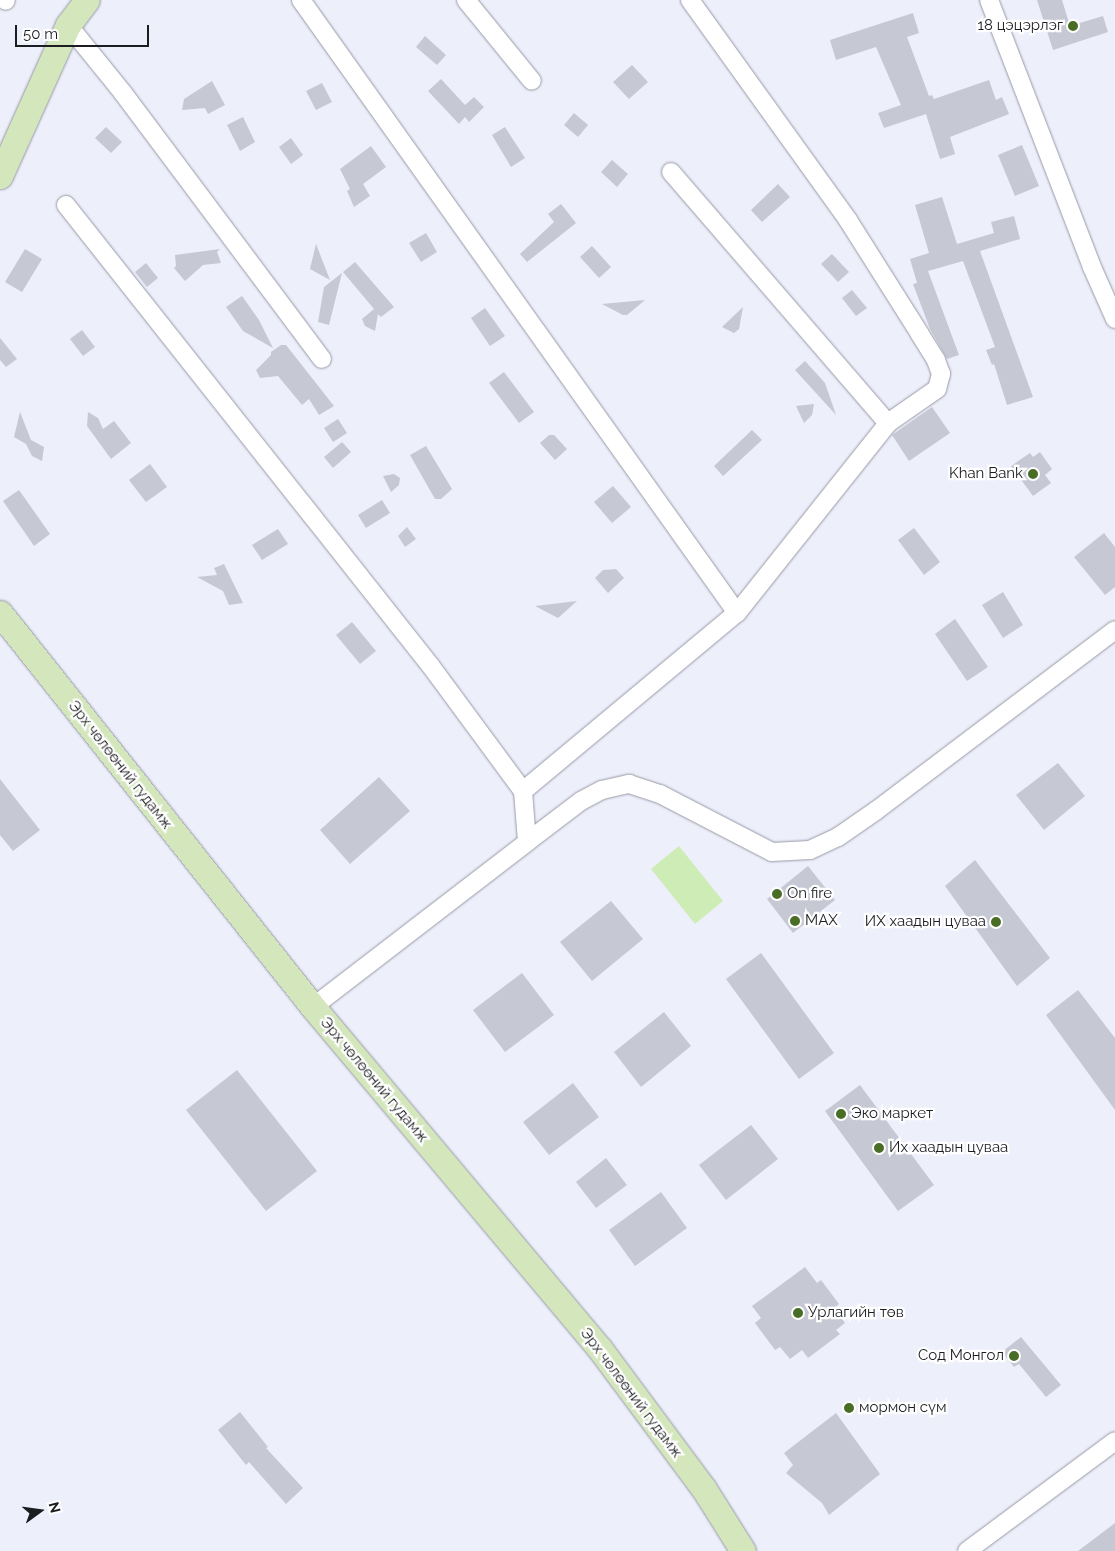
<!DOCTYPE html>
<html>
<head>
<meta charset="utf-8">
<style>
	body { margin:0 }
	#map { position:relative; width:1115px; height:1551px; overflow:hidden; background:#edeffb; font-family:Raleway,sans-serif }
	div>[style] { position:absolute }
	.green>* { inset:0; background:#ceecb6 }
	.building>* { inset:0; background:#c6c8d4 }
	.roads { filter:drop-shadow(0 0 1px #9799a4) drop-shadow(0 0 1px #9799a4) }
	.street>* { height:18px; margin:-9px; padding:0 9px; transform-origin:9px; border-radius:9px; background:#fff }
	.secondary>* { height:25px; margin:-12.5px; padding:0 12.5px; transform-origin:12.5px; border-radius:12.5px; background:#d4e6bc }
	.dots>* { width:14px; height:14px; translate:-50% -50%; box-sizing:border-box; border:2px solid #fff; border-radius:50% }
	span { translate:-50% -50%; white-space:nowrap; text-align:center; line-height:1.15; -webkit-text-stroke:4.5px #fff; paint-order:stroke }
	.poi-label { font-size:15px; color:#1c1d21 }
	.right { translate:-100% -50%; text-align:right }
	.left { translate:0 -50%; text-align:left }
	.street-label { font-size:15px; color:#1c1d21 }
	.north { position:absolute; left:15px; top:1486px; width:50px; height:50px; -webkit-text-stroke:4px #fff; paint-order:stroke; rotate:76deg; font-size:14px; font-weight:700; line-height:20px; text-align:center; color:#1c1d21 }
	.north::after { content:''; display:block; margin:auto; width:18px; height:22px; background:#1c1d21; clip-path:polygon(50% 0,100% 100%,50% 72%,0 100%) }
	.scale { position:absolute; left:15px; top:25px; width:134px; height:22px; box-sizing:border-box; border:2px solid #1c1d21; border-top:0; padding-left:6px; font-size:15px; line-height:18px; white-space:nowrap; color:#1c1d21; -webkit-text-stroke:4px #fff; paint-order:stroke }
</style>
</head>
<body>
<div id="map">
	<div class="green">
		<i style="clip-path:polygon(679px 846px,723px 901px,695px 924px,651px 869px)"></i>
	</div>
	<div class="building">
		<i style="clip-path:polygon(1037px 0,1062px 0,1070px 26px,1103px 16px,1108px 32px,1053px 50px)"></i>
		<i style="clip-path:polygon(913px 13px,919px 33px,907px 37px,929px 96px,932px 95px,934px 99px,989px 80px,996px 100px,1002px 97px,1009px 114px,950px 137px,955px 154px,940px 159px,926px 114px,884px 128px,878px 113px,901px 105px,876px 47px,836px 60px,830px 40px)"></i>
		<i style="clip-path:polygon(425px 36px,446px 55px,437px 65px,416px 47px)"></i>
		<i style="clip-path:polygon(632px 65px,648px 82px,629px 99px,613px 82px)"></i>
		<i style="clip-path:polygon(441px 79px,465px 105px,474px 97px,484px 107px,469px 122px,465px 117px,459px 124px,428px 91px)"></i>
		<i style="clip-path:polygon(212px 81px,225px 105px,208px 114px,205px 108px,182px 110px,184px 99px)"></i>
		<i style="clip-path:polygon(322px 83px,332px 102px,316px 110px,306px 91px)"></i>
		<i style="clip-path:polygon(574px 113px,588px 125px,578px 137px,564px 125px)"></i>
		<i style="clip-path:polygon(243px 117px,255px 142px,240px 151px,227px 125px)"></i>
		<i style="clip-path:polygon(106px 127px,122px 142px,111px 153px,95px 138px)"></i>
		<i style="clip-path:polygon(505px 127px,525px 158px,511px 167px,492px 135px)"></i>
		<i style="clip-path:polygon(291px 138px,303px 155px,291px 164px,279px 147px)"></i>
		<i style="clip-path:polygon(1022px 145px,1039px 186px,1015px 196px,998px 155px)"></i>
		<i style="clip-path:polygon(371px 146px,386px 167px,363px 184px,370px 196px,354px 207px,347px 191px,350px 189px,340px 169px)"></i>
		<i style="clip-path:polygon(612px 160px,628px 174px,617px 187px,601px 172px)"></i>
		<i style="clip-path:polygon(778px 184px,790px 197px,762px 222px,751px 210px)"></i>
		<i style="clip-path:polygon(942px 197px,957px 244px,994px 233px,991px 222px,1014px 216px,1020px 239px,980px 251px,1033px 397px,1007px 405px,994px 364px,992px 365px,986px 350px,995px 347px,963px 261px,928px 271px,959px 355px,947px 359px,930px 329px,913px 284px,917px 283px,910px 259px,929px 253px,915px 205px)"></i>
		<i style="clip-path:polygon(561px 204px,576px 223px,527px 262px,520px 254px,554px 222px,548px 214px)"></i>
		<i style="clip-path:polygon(426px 233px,437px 252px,421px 262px,409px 243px)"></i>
		<i style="clip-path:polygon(316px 244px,330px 280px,310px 269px)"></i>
		<i style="clip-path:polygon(592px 246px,611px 267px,599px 278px,580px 257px)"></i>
		<i style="clip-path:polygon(25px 249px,42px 259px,22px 292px,5px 282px)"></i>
		<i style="clip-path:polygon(220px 249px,217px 252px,221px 263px,203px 265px,185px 281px,174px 268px,176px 266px,175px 255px)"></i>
		<i style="clip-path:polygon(832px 254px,849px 272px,838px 282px,821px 264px)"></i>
		<i style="clip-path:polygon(355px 262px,394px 307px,381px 317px,378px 314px,375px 331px,365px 326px,362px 319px,374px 309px,343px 272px)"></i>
		<i style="clip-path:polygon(146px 263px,158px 278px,147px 287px,135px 272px)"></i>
		<i style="clip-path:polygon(342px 273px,329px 325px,318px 322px,324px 287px)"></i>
		<i style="clip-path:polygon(852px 290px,867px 308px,856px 316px,842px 298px)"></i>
		<i style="clip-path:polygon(242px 296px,259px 320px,273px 348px,243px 331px,226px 307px)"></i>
		<i style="clip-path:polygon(645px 300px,627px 315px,623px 315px,602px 304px)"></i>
		<i style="clip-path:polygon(743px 307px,739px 329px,734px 333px,722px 327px)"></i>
		<i style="clip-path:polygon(485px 308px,505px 336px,490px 346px,471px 318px)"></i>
		<i style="clip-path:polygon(82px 330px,95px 347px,83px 356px,70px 339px)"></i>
		<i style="clip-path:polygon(0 338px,17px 359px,6px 367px,0 360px)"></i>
		<i style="clip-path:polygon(281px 345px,286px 345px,334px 406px,319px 415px,309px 399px,302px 405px,278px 376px,260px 378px,256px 370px,271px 355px,271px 352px)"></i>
		<i style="clip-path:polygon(805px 361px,825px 383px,836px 415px,795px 370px)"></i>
		<i style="clip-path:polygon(504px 372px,534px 412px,519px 423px,489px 383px)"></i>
		<i style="clip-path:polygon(814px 404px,812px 415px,804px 423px,796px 406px)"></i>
		<i style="clip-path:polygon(932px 407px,950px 433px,909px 461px,892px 435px)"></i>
		<i style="clip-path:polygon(20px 412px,31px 440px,44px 447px,42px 461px,32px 456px,26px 444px,14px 437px)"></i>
		<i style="clip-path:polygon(88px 412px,98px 418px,103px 429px,114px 421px,131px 443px,111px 459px,87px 426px)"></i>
		<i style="clip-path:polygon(338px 419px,347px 433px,333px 442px,324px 428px)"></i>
		<i style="clip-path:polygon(752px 430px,762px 440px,723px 476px,714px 466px)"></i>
		<i style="clip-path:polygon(549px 435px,554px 435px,567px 449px,555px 460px,540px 443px)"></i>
		<i style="clip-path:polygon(342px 442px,351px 452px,333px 468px,324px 457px)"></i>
		<i style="clip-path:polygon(426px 446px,452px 489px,441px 499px,435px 499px,410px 455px)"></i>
		<i style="clip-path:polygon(1040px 452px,1052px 469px,1045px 475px,1051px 483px,1033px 496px,1011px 466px,1030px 453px,1033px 457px)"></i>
		<i style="clip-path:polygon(150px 464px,167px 487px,146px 502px,129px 480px)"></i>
		<i style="clip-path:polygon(394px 474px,400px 478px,399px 485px,391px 492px,383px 476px)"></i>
		<i style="clip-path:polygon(613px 486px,631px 507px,612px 523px,594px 502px)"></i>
		<i style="clip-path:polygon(19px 490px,50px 534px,34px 546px,3px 501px)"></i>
		<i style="clip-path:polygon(382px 500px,390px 513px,366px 528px,358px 515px)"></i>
		<i style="clip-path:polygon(407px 527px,416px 539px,405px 547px,398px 536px)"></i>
		<i style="clip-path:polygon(914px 528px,940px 562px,924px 575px,898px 540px)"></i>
		<i style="clip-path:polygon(278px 529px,288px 544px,262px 560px,252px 545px)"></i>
		<i style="clip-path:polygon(1104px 533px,1115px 547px,1115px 587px,1105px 595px,1074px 557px)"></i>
		<i style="clip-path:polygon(224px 564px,242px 601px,243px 603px,229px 605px,223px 591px,197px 577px,217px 575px,214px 568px)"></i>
		<i style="clip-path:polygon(616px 569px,624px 578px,608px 593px,595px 578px,603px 570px)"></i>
		<i style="clip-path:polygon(1003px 592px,1023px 625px,1003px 638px,982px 605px)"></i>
		<i style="clip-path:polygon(577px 601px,558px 618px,535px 606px)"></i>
		<i style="clip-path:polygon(955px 619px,988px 667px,967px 681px,935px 634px)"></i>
		<i style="clip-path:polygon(352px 622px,376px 651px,360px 664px,336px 635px)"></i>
		<i style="clip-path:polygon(1058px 763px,1085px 796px,1044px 830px,1016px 795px)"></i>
		<i style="clip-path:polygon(379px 777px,410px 811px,350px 864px,320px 830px)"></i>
		<i style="clip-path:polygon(0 779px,40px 830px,13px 851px,0 835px)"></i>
		<i style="clip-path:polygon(975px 860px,1050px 958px,1017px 986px,945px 886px)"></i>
		<i style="clip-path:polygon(808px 866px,835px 900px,793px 933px,767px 899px)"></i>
		<i style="clip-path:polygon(611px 901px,643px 939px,592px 981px,560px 942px)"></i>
		<i style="clip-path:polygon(761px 953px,834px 1053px,799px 1079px,726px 979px)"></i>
		<i style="clip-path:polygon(522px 973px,554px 1015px,505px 1052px,473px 1010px)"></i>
		<i style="clip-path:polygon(1078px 990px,1115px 1038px,1115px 1110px,1046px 1015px)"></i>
		<i style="clip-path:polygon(664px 1012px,691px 1046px,641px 1087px,614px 1052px)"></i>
		<i style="clip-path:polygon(237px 1070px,317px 1171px,266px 1211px,186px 1110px)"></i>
		<i style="clip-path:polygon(573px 1083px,599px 1117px,549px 1155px,523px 1122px)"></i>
		<i style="clip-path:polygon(860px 1085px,934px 1185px,898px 1211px,825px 1111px)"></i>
		<i style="clip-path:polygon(751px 1125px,778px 1159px,726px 1200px,699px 1165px)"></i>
		<i style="clip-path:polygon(606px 1158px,627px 1185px,596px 1208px,576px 1182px)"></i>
		<i style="clip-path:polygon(661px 1192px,687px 1228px,635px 1266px,609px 1230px)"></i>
		<i style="clip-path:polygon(805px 1267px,817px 1283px,821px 1280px,839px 1304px,834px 1308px,845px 1323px,836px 1330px,840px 1334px,808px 1358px,802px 1350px,790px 1359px,780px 1347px,775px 1350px,755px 1323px,761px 1318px,752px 1306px)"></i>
		<i style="clip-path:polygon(1021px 1337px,1061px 1385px,1046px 1397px,1019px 1364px,1014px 1367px,1002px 1352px)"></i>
		<i style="clip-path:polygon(240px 1412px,268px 1447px,266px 1448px,303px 1488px,286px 1504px,249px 1462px,246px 1465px,218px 1430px)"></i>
		<i style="clip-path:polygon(836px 1413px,880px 1474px,829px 1515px,822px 1503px,786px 1473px,793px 1465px,784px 1453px)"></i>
		<i style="clip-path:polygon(1115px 1523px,1115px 1551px,1078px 1551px)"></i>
	</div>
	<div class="roads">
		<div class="street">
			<i style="left:5px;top:0;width:1px;rotate:45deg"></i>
			<i style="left:301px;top:0;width:752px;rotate:54.58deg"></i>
			<i style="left:466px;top:0;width:104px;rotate:50.8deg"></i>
			<i style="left:989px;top:0;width:286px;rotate:68.9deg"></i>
			<i style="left:1092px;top:267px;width:57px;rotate:66.1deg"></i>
			<i style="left:68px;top:25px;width:87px;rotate:51deg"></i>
			<i style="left:123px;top:93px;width:332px;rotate:53.2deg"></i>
			<i style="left:671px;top:172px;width:332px;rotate:49.2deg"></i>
			<i style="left:66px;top:205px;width:587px;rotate:51.65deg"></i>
			<i style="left:430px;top:665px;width:157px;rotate:53.6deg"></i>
			<i style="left:523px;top:791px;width:51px;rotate:85.5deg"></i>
			<i style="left:523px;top:791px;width:278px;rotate:-39.8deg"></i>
			<i style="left:737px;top:613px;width:243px;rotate:-51.5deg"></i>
			<i style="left:888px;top:423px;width:60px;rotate:-34.8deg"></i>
			<i style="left:937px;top:389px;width:16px;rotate:-75deg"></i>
			<i style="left:941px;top:374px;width:15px;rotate:-110deg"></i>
			<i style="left:936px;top:360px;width:31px;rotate:-122deg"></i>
			<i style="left:920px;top:334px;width:135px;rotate:-122.3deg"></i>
			<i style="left:848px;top:220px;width:271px;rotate:-125.7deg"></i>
			<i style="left:313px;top:1007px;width:270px;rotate:-37.6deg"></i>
			<i style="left:527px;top:842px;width:68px;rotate:-37.2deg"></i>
			<i style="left:581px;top:801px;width:24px;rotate:-28deg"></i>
			<i style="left:602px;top:790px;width:28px;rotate:-13deg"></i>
			<i style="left:629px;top:784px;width:33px;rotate:18deg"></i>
			<i style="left:660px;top:794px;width:126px;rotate:27.4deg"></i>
			<i style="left:772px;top:852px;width:38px;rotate:-3deg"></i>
			<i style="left:810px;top:850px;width:31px;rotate:-25deg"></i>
			<i style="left:838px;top:837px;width:47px;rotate:-34.7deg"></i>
			<i style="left:877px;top:810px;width:298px;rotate:-37.1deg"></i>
			<i style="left:967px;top:1551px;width:184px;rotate:-36.6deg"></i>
		</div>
		<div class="secondary">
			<i style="left:0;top:176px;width:166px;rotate:-65.8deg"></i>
			<i style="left:68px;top:25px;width:31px;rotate:-53deg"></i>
			<i style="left:0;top:613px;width:503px;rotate:51.54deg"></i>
			<i style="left:313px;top:1007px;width:446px;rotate:50deg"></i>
			<i style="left:600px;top:1349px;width:174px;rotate:53.4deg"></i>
			<i style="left:704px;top:1489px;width:73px;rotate:57.8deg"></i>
		</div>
	</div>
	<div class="dots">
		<i style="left:1073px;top:26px;background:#496d25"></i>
		<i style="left:1033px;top:474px;background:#496d25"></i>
		<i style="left:777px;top:894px;background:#496d25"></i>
		<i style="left:795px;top:921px;background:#496d25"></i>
		<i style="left:996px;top:922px;background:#496d25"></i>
		<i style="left:841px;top:1114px;background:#496d25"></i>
		<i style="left:879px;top:1148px;background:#496d25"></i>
		<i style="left:798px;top:1313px;background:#496d25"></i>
		<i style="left:1014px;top:1356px;background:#496d25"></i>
		<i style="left:849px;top:1408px;background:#496d25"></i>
	</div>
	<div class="poi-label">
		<span class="right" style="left:1063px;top:26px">18 цэцэрлэг</span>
		<span class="right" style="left:1023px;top:474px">Khan Bank</span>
		<span class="left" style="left:787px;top:894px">On fire</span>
		<span class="left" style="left:805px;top:921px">МАХ</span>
		<span class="right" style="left:986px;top:922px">ИХ хаадын цуваа</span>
		<span class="left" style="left:851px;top:1114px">Эко маркет</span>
		<span class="left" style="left:889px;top:1148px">Их хаадын цуваа</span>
		<span class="left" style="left:808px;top:1313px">Урлагийн төв</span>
		<span class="right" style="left:1004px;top:1356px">Сод Монгол</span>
		<span class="left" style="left:859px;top:1408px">мормон сүм</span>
	</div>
	<div class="street-label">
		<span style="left:120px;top:765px;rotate:52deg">Эрх чөлөөний гудамж</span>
		<span style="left:374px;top:1080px;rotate:50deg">Эрх чөлөөний гудамж</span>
		<span style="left:631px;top:1393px;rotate:53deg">Эрх чөлөөний гудамж</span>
	</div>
	<div class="north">N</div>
	<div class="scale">50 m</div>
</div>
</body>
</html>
